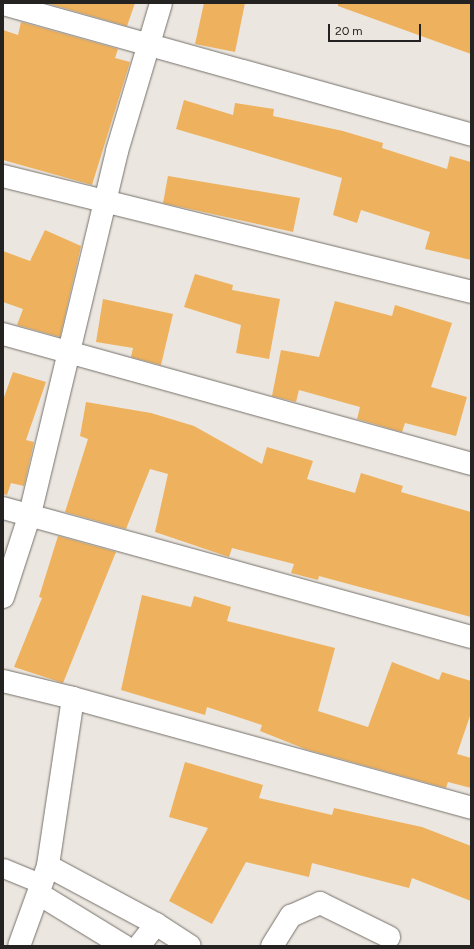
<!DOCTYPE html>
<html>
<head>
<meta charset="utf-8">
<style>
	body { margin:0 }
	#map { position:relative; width:474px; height:949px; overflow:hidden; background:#ebe6df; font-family:Figtree,sans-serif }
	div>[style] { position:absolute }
	.building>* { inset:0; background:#eeb25e }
	.roads { filter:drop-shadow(0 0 1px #76716b) drop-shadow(0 0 1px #76716b) }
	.service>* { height:19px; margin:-9.5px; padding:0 9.5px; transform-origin:9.5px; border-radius:9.5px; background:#fff }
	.minor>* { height:22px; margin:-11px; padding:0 11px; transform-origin:11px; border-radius:11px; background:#fff }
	span { translate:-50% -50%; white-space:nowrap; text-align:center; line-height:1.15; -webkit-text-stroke:3px #ebe6df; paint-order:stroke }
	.frame { position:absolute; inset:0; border:4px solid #252321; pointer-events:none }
	.scale { position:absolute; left:328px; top:24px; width:93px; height:18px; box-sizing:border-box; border:2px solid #252321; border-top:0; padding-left:5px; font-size:12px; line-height:14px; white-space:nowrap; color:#252321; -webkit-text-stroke:3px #ebe6df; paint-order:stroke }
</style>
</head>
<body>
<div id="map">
	<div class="building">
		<i style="clip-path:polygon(46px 3px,135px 3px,127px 26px)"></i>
		<i style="clip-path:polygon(204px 3px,245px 3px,235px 52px,195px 44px)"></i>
		<i style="clip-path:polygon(338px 3px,471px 3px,471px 54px,338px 6px)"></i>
		<i style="clip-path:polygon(21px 22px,118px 49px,115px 58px,130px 62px,92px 185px,3px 160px,3px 30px,18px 35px)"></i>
		<i style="clip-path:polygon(184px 100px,233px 115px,235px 103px,274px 109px,273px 116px,343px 131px,383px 143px,382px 148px,447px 169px,450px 156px,471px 162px,471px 260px,425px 249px,430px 232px,361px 210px,357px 223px,333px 215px,342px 178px,176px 129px)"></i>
		<i style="clip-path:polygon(168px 176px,300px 198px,293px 232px,163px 203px)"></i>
		<i style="clip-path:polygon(45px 230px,81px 246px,60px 337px,17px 325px,23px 309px,3px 302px,3px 251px,30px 261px)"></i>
		<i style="clip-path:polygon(195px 274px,233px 285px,232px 290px,280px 299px,269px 359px,236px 353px,241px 325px,184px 307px)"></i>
		<i style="clip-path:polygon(103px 299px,173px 314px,161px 365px,131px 357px,133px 348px,96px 342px)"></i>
		<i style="clip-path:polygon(335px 301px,392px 316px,395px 305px,452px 323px,431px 387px,467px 397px,456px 436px,405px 423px,402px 432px,357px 419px,360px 407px,299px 390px,296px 402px,272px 396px,281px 350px,319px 357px)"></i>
		<i style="clip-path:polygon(13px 372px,46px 382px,26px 440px,34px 442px,24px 486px,11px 483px,7px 495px,3px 494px,3px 400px)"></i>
		<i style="clip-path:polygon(86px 402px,151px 413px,194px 426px,262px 464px,267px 447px,313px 461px,307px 479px,355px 493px,361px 473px,403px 486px,401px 492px,471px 512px,471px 617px,319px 576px,318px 580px,291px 573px,294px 564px,232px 548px,229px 557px,155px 532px,168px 474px,150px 469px,126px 529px,65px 512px,88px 439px,80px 436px)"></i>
		<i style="clip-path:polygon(58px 536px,116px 552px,63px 683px,14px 667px,42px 598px,39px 597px)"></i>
		<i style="clip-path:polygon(142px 595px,191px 607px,194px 596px,231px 607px,227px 621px,335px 648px,318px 711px,368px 727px,392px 662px,439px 680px,442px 672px,471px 681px,471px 713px,457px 754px,471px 758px,471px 788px,448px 782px,446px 788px,305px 749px,260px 731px,262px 725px,207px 707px,205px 715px,121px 690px)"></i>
		<i style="clip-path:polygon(185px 762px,263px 785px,259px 798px,332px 815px,334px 808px,422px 827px,471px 846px,471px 901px,412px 878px,409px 888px,312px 863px,309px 877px,246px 862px,212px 924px,169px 901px,208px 828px,169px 817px)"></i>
	</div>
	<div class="roads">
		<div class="service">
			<i style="left:3px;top:868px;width:42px;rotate:22.3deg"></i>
		</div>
		<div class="minor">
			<i style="left:3px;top:4px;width:486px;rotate:15.6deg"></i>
			<i style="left:3px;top:176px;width:482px;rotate:13.9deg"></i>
			<i style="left:3px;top:334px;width:486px;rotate:15.5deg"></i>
			<i style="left:3px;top:508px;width:485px;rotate:15.4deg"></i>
			<i style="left:3px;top:597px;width:87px;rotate:-72deg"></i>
			<i style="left:30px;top:514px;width:373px;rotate:-76.5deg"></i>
			<i style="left:117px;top:151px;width:154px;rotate:-73.4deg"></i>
			<i style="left:3px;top:681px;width:72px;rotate:13.7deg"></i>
			<i style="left:73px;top:698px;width:170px;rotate:98.5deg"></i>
			<i style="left:48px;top:866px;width:85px;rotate:109.9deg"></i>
			<i style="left:73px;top:698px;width:413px;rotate:15.4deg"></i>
			<i style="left:48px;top:866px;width:123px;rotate:28.2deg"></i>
			<i style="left:156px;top:924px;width:40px;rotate:32.9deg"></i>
			<i style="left:39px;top:894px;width:100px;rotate:31.5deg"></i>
			<i style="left:139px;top:946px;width:28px;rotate:-52deg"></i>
			<i style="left:272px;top:946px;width:36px;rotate:-58deg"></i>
			<i style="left:291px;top:916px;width:32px;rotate:-24deg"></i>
			<i style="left:320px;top:903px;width:77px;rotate:26.2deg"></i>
		</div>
	</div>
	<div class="frame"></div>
	<div class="scale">20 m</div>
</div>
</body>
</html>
